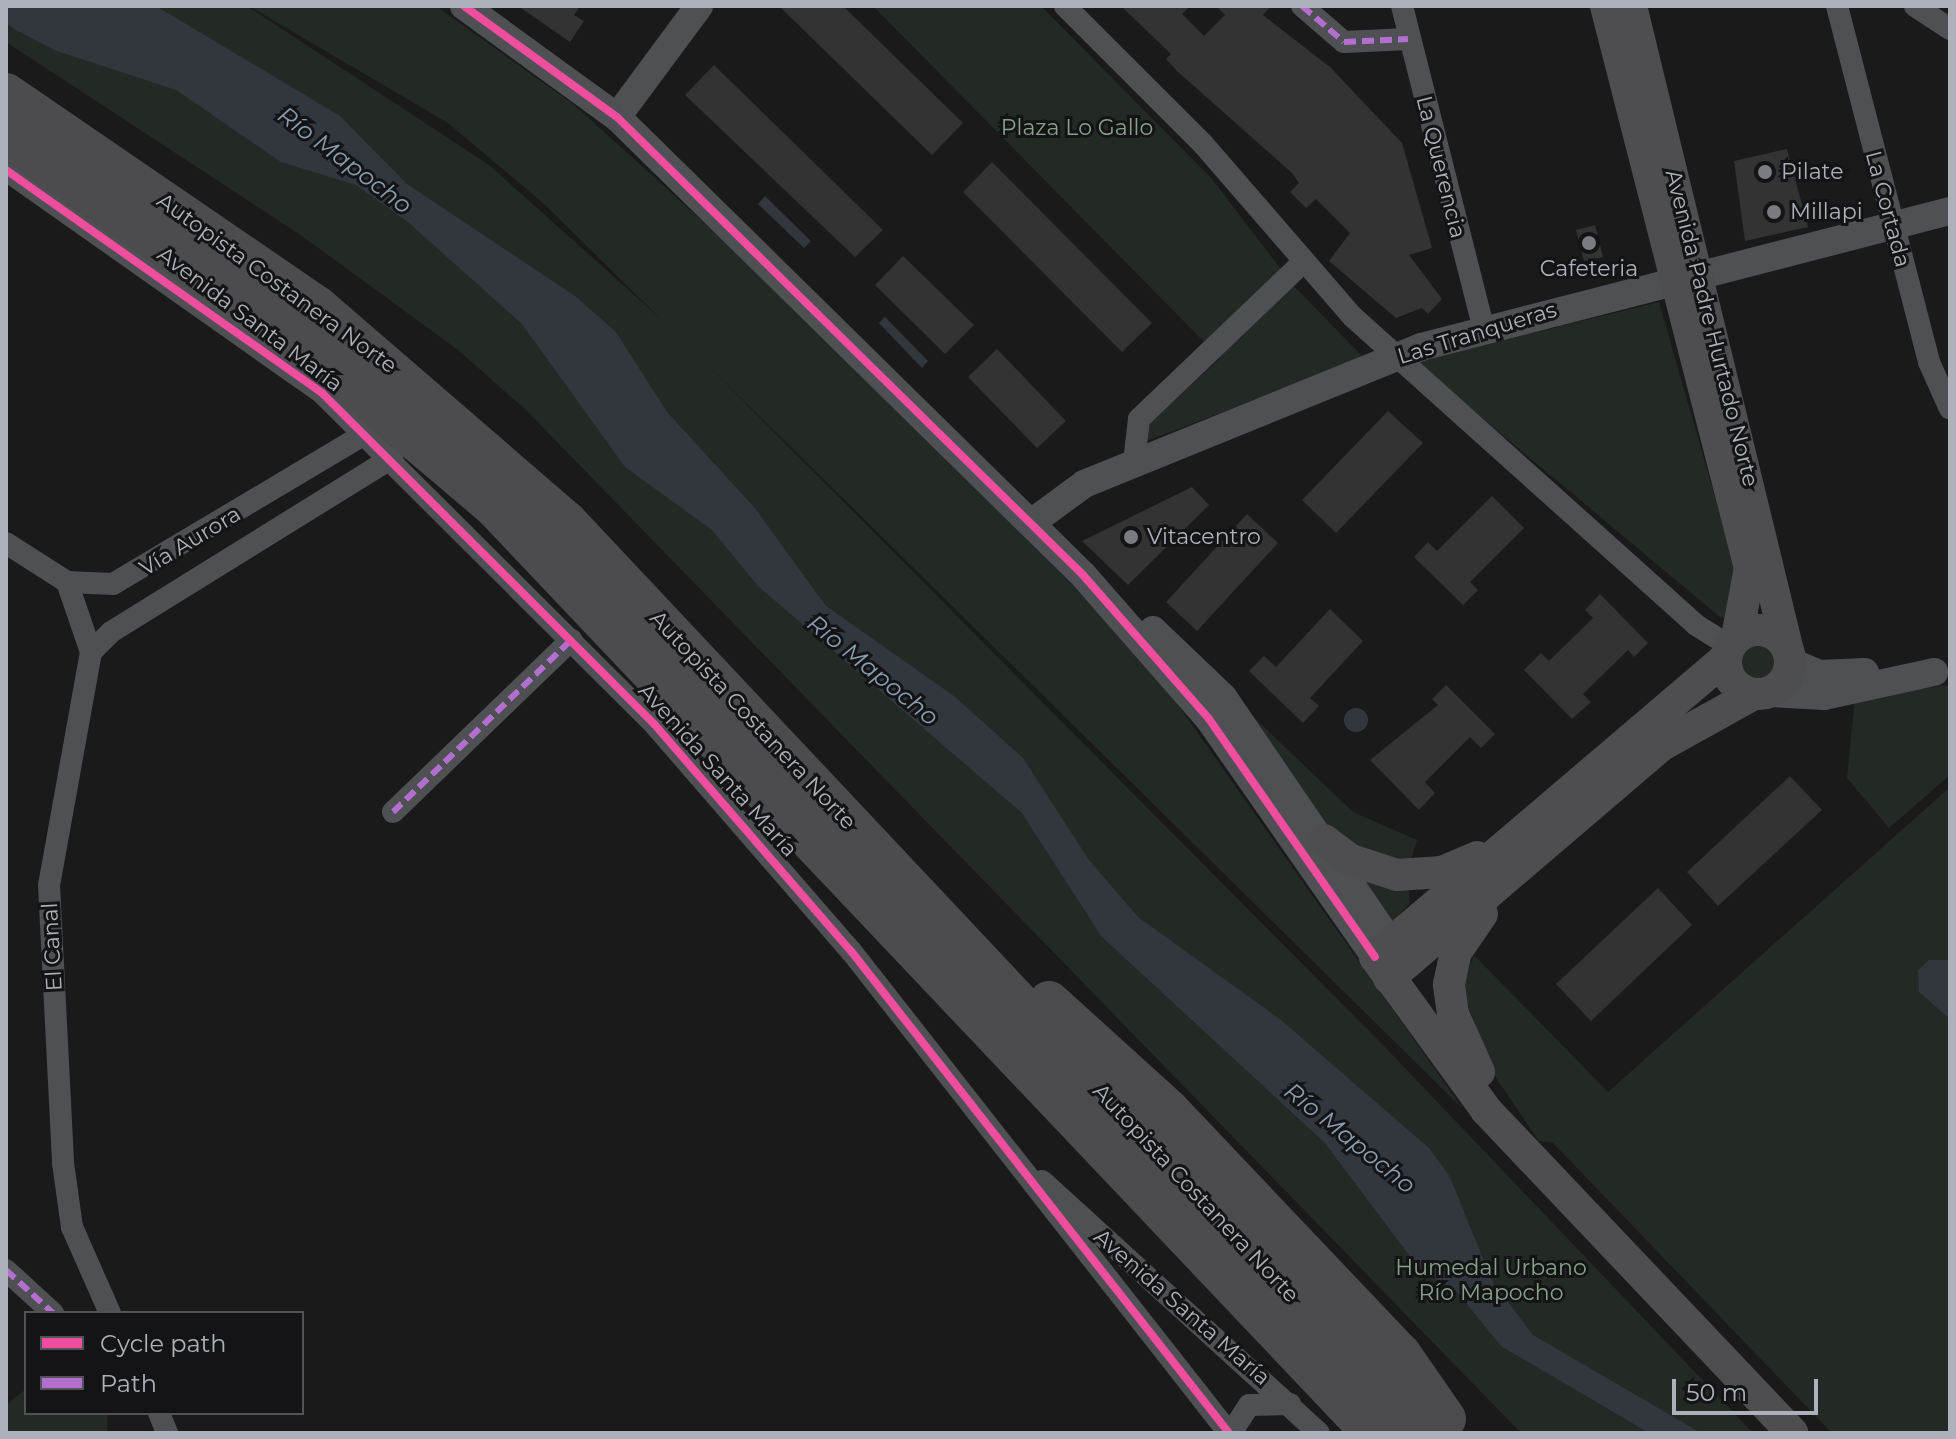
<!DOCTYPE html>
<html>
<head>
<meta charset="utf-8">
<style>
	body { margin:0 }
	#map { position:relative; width:1956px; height:1439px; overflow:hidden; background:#1a1a1a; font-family:Montserrat,sans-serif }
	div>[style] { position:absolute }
	.green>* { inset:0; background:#232924 }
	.round { border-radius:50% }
	.water>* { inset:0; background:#31373d }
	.building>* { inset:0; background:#333334 }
	.minor>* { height:22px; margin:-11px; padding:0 11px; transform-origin:11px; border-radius:11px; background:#4f5053 }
	.tertiary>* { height:28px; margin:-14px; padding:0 14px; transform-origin:14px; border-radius:14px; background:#4f5053 }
	.secondary>* { height:32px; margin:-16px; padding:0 16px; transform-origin:16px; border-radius:16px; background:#4e4e50 }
	.secondary>.ring { margin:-16px; padding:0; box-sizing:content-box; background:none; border:32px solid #4e4e50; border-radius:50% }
	.motorway>* { height:42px; margin:-21px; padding:0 21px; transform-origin:21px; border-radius:21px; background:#4c4c4f }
	.quiet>* { height:6px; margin-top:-3px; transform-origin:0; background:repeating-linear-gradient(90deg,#b36fd0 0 12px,transparent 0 18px) }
	.cycleway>* { height:8px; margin:-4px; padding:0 4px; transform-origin:4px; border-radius:4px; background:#ef4d9e }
	.dots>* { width:22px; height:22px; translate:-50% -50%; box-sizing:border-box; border:4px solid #141416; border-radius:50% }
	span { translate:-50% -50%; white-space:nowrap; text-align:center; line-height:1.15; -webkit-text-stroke:6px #141416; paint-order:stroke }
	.park-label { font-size:22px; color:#87a289 }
	.street-label { font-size:22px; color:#adb1b9 }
	.poi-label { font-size:22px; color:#adb1b9 }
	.left { translate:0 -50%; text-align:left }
	.water-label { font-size:24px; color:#899db0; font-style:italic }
	.frame { position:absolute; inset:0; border:8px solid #adb1b9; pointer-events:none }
	.legend { position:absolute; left:24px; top:1311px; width:280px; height:104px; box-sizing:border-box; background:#141416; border:2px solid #515357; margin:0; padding:10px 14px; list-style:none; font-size:24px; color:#adb1b9 }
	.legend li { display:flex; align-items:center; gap:16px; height:40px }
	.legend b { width:40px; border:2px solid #515357 }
	.scale { position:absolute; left:1672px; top:1379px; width:146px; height:36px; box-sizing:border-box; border:4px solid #adb1b9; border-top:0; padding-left:10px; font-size:24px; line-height:28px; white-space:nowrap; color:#adb1b9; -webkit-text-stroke:6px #141416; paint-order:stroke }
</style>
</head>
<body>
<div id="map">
	<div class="green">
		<i style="clip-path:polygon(6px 6px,247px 6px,489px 165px,670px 327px,1384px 1046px,1753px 1433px,1521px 1433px,526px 410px,458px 350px,302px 236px,6px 42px)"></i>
		<i style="clip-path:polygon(249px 6px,436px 6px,573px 104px,632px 157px,816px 325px,1147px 661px,1463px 1109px,543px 203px,448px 123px)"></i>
		<i style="clip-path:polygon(873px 6px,1041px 6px,1212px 179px,1293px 285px,1364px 358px,1144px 442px,1145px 428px,1220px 358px)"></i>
		<i style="clip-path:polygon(1659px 302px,1737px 574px,1729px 617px,1721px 618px,1415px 362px)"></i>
		<i class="round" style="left:1739px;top:642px;width:40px;height:40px"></i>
		<i style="clip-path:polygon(1217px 682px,1353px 812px,1417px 840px,1408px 869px,1338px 847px)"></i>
		<i style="clip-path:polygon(1950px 685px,1950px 775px,1889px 828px,1847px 778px,1855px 697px)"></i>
		<i style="clip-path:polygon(1950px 787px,1950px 1433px,1832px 1433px,1553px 1143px,1539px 1141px,1494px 1075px,1462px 989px,1474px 955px,1608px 1092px)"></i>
		<i style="clip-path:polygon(1351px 874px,1408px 884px,1410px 903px,1388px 928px)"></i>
		<i style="clip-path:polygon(26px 1389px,26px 1413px,108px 1413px,107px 1433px,6px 1433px,6px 1405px)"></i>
	</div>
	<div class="water">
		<i style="clip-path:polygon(6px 6px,156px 6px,340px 116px,407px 184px,575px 296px,616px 332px,667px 412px,754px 507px,826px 606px,954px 696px,1023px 758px,1089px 860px,1138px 917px,1281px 1020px,1430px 1149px,1450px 1177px,1492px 1281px,1533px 1335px,1701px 1433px,1649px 1433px,1501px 1346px,1457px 1292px,1418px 1267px,1325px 1143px,1101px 936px,1022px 813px,758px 586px,712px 530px,625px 467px,522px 324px,408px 222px,356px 185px,281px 162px,176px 90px,54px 50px,16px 30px,6px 23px)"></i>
		<i style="clip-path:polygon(765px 196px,811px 241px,804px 248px,758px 204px)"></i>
		<i style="clip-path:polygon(885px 317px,928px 361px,922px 368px,879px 323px)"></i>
		<i class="round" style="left:1344px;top:708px;width:24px;height:24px"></i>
		<i style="clip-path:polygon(1929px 960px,1950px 960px,1950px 1019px,1919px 992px,1918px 970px)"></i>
	</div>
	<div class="building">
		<i style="clip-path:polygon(518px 6px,580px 6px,574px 15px,584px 21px,570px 42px)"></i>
		<i style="clip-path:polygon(779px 6px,843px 6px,963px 123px,932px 155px)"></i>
		<i style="clip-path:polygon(1121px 6px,1190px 6px,1182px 14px,1204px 36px,1225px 15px,1216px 6px,1271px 6px,1263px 15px,1330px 67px,1402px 143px,1432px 248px,1409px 255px,1442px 299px,1428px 314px,1422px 308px,1396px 318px,1329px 261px,1350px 233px,1316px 199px,1306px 208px,1290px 192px,1299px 183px,1292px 173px,1177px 71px,1166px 59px,1171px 54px)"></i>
		<i style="clip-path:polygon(714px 65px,883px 230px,855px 257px,685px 95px)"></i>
		<i style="clip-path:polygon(1787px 149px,1808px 227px,1745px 241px,1734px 161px)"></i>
		<i style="clip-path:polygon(992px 162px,1152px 323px,1122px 352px,963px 192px)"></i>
		<i style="clip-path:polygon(1595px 225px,1603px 257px,1584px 261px,1576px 230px)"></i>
		<i style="clip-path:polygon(903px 256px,974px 325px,945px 354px,875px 285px)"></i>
		<i style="clip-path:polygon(997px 349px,1066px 421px,1037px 448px,968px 377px)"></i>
		<i style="clip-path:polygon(1388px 411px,1423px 443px,1336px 533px,1302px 500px)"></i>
		<i style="clip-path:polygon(1192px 487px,1209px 505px,1128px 585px,1082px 541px)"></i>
		<i style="clip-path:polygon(1492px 496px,1524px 528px,1470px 582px,1478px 590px,1463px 605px,1414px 557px,1428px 542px,1437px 551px)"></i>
		<i style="clip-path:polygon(1247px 514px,1278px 543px,1197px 631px,1166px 602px)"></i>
		<i style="clip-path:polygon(1600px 594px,1648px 643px,1634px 657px,1628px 650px,1583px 694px,1591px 702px,1572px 719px,1524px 670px,1541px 653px,1549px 661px,1593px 618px,1585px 610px)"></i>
		<i style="clip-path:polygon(1330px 609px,1363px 641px,1310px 698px,1319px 706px,1303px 723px,1249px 671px,1264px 656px,1276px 667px)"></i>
		<i style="clip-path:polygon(1446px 685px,1495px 734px,1481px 748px,1470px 737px,1425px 782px,1435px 793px,1419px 810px,1370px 760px,1438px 705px,1432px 699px)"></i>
		<i style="clip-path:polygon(1790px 776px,1822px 810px,1718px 906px,1687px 872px)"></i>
		<i style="clip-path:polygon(1658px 888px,1692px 925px,1591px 1021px,1556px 984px)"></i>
	</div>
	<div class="minor">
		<i style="left:1065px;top:6px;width:195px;rotate:45deg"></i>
		<i style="left:1203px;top:144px;width:229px;rotate:49.1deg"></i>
		<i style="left:1353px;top:317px;width:461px;rotate:41.9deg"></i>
		<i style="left:1696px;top:625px;width:40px;rotate:32deg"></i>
		<i style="left:1302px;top:6px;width:55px;rotate:40.6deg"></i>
		<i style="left:1344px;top:42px;width:64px;rotate:-2.7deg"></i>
		<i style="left:1402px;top:6px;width:331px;rotate:75.8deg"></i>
		<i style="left:1837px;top:6px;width:368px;rotate:75.5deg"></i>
		<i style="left:1929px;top:362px;width:51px;rotate:65.9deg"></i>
		<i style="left:1915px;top:6px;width:42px;rotate:33.3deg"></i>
		<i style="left:6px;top:170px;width:387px;rotate:35.2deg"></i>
		<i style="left:322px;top:393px;width:470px;rotate:44.9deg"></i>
		<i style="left:655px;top:725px;width:299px;rotate:49.1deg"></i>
		<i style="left:851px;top:951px;width:613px;rotate:51.9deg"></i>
		<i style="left:1134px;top:462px;width:43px;rotate:-83.4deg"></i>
		<i style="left:1139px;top:419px;width:226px;rotate:-43.7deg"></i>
		<i style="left:6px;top:543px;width:72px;rotate:32.6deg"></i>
		<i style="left:67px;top:582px;width:46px;rotate:2.5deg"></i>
		<i style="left:113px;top:584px;width:295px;rotate:-30.8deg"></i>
		<i style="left:67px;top:582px;width:74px;rotate:71.1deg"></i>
		<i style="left:91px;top:652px;width:237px;rotate:100.2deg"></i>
		<i style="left:49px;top:885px;width:278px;rotate:87.1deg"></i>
		<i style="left:63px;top:1163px;width:65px;rotate:82deg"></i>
		<i style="left:72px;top:1227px;width:94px;rotate:66.2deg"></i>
		<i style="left:91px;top:652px;width:28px;rotate:-45deg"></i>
		<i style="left:111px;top:632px;width:331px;rotate:-31.8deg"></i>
		<i style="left:393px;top:812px;width:248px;rotate:-44deg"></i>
		<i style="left:1042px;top:1181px;width:374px;rotate:42.3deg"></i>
		<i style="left:6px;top:1270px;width:64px;rotate:42.5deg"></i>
		<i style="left:159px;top:1413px;width:22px;rotate:68deg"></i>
		<i style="left:1231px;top:1433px;width:33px;rotate:-57deg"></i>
		<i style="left:1249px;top:1405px;width:41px;rotate:-1.4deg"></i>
	</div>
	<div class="tertiary">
		<i style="left:464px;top:6px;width:189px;rotate:36deg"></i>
		<i style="left:617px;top:117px;width:653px;rotate:44.5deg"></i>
		<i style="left:1083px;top:575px;width:191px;rotate:48.8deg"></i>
		<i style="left:1209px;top:719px;width:290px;rotate:55.1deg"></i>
		<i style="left:617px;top:117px;width:138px;rotate:-53.5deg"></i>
		<i style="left:1031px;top:523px;width:66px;rotate:-36.3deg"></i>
		<i style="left:1084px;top:484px;width:364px;rotate:-22.1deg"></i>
		<i style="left:1421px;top:347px;width:546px;rotate:-14.42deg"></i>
		<i style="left:1153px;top:630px;width:97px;rotate:43.7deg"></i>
		<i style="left:1223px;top:697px;width:317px;rotate:55.7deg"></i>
		<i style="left:1791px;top:662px;width:30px;rotate:23deg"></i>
		<i style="left:1819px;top:674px;width:46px;rotate:-2.5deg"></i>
		<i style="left:1769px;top:693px;width:55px;rotate:3.1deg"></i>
		<i style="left:1824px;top:696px;width:113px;rotate:-12.3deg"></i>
	</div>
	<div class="secondary">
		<i style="left:1606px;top:6px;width:580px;rotate:75.63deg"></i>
		<i style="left:1750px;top:568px;width:70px;rotate:100.7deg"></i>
		<i style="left:1631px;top:6px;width:664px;rotate:76.32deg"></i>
		<i class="ring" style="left:1726px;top:630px;width:32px;height:32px"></i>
		<i style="left:1726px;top:658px;width:461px;rotate:139.6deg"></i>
		<i style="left:1375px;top:957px;width:189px;rotate:54deg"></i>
		<i style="left:1486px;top:1110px;width:445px;rotate:46.5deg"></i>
		<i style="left:1324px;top:840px;width:34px;rotate:37deg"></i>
		<i style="left:1351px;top:860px;width:48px;rotate:18.1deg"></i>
		<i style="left:1397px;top:875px;width:45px;rotate:-3.8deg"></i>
		<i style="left:1442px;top:872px;width:38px;rotate:-23deg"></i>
		<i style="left:1389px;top:978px;width:359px;rotate:-40.5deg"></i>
		<i style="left:1662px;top:745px;width:103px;rotate:-29.1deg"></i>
		<i style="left:1479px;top:1072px;width:64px;rotate:-114.1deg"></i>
		<i style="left:1453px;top:1014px;width:30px;rotate:-98deg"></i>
		<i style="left:1449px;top:984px;width:33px;rotate:-78deg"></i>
		<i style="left:1456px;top:952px;width:46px;rotate:-55.6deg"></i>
	</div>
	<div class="motorway">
		<i style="left:6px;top:94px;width:377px;rotate:34.4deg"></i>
		<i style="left:317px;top:307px;width:330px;rotate:40.8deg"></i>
		<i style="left:567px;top:523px;width:1249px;rotate:46.75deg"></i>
		<i style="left:6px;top:137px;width:345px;rotate:34.6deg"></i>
		<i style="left:290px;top:333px;width:270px;rotate:40.3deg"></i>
		<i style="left:496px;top:508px;width:1275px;rotate:46.53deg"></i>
		<i style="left:1049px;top:1002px;width:162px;rotate:42.2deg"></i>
		<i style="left:1169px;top:1111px;width:335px;rotate:46.5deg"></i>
		<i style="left:1400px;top:1354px;width:79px;rotate:55.3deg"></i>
	</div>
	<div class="quiet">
		<i style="left:1302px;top:6px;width:55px;rotate:40.6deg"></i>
		<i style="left:1344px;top:42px;width:64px;rotate:-2.7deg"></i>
		<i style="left:393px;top:812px;width:248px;rotate:-44deg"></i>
		<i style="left:6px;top:1270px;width:64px;rotate:42.5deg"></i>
	</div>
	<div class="cycleway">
		<i style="left:464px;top:6px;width:189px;rotate:36deg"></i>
		<i style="left:617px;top:117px;width:653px;rotate:44.5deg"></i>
		<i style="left:1083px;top:575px;width:191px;rotate:48.8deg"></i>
		<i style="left:1209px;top:719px;width:290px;rotate:55.1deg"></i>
		<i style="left:6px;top:170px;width:387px;rotate:35.2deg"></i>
		<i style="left:322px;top:393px;width:470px;rotate:44.9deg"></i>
		<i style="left:655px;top:725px;width:299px;rotate:49.1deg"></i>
		<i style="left:851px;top:951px;width:613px;rotate:51.9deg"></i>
	</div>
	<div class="dots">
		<i style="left:1765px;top:172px;background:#7a7c81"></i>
		<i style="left:1774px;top:212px;background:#7a7c81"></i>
		<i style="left:1589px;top:243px;background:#7a7c81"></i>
		<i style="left:1131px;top:537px;background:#7a7c81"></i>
	</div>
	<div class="park-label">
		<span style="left:1077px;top:128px">Plaza Lo Gallo</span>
		<span style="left:1491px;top:1280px">Humedal Urbano<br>Río Mapocho</span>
	</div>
	<div class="street-label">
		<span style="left:1441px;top:167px;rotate:76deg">La Querencia</span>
		<span style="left:1888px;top:209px;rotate:75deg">La Cortada</span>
		<span style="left:277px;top:283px;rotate:36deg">Autopista Costanera Norte</span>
		<span style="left:250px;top:319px;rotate:37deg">Avenida Santa María</span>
		<span style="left:1712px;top:328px;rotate:76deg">Avenida Padre Hurtado Norte</span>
		<span style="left:1477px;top:333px;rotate:-17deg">Las Tranqueras</span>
		<span style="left:190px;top:541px;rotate:-31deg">Vía Aurora</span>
		<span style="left:753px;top:720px;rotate:47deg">Autopista Costanera Norte</span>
		<span style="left:718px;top:770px;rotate:48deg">Avenida Santa María</span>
		<span style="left:52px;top:947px;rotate:-93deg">El Canal</span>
		<span style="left:1196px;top:1193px;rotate:47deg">Autopista Costanera Norte</span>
		<span style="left:1182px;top:1307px;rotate:41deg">Avenida Santa María</span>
	</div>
	<div class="poi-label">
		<span class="left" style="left:1781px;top:172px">Pilate</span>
		<span class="left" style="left:1790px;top:212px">Millapi</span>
		<span style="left:1589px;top:269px">Cafeteria</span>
		<span class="left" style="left:1147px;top:537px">Vitacentro</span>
	</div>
	<div class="water-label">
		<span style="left:345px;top:160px;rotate:37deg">Río Mapocho</span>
		<span style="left:873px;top:670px;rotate:39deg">Río Mapocho</span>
		<span style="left:1350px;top:1138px;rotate:39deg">Río Mapocho</span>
	</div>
	<div class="frame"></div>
	<ul class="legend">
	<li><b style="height:10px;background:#ef4d9e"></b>Cycle path</li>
	<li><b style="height:10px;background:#b36fd0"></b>Path</li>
	</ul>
	<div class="scale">50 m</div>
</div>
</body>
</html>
